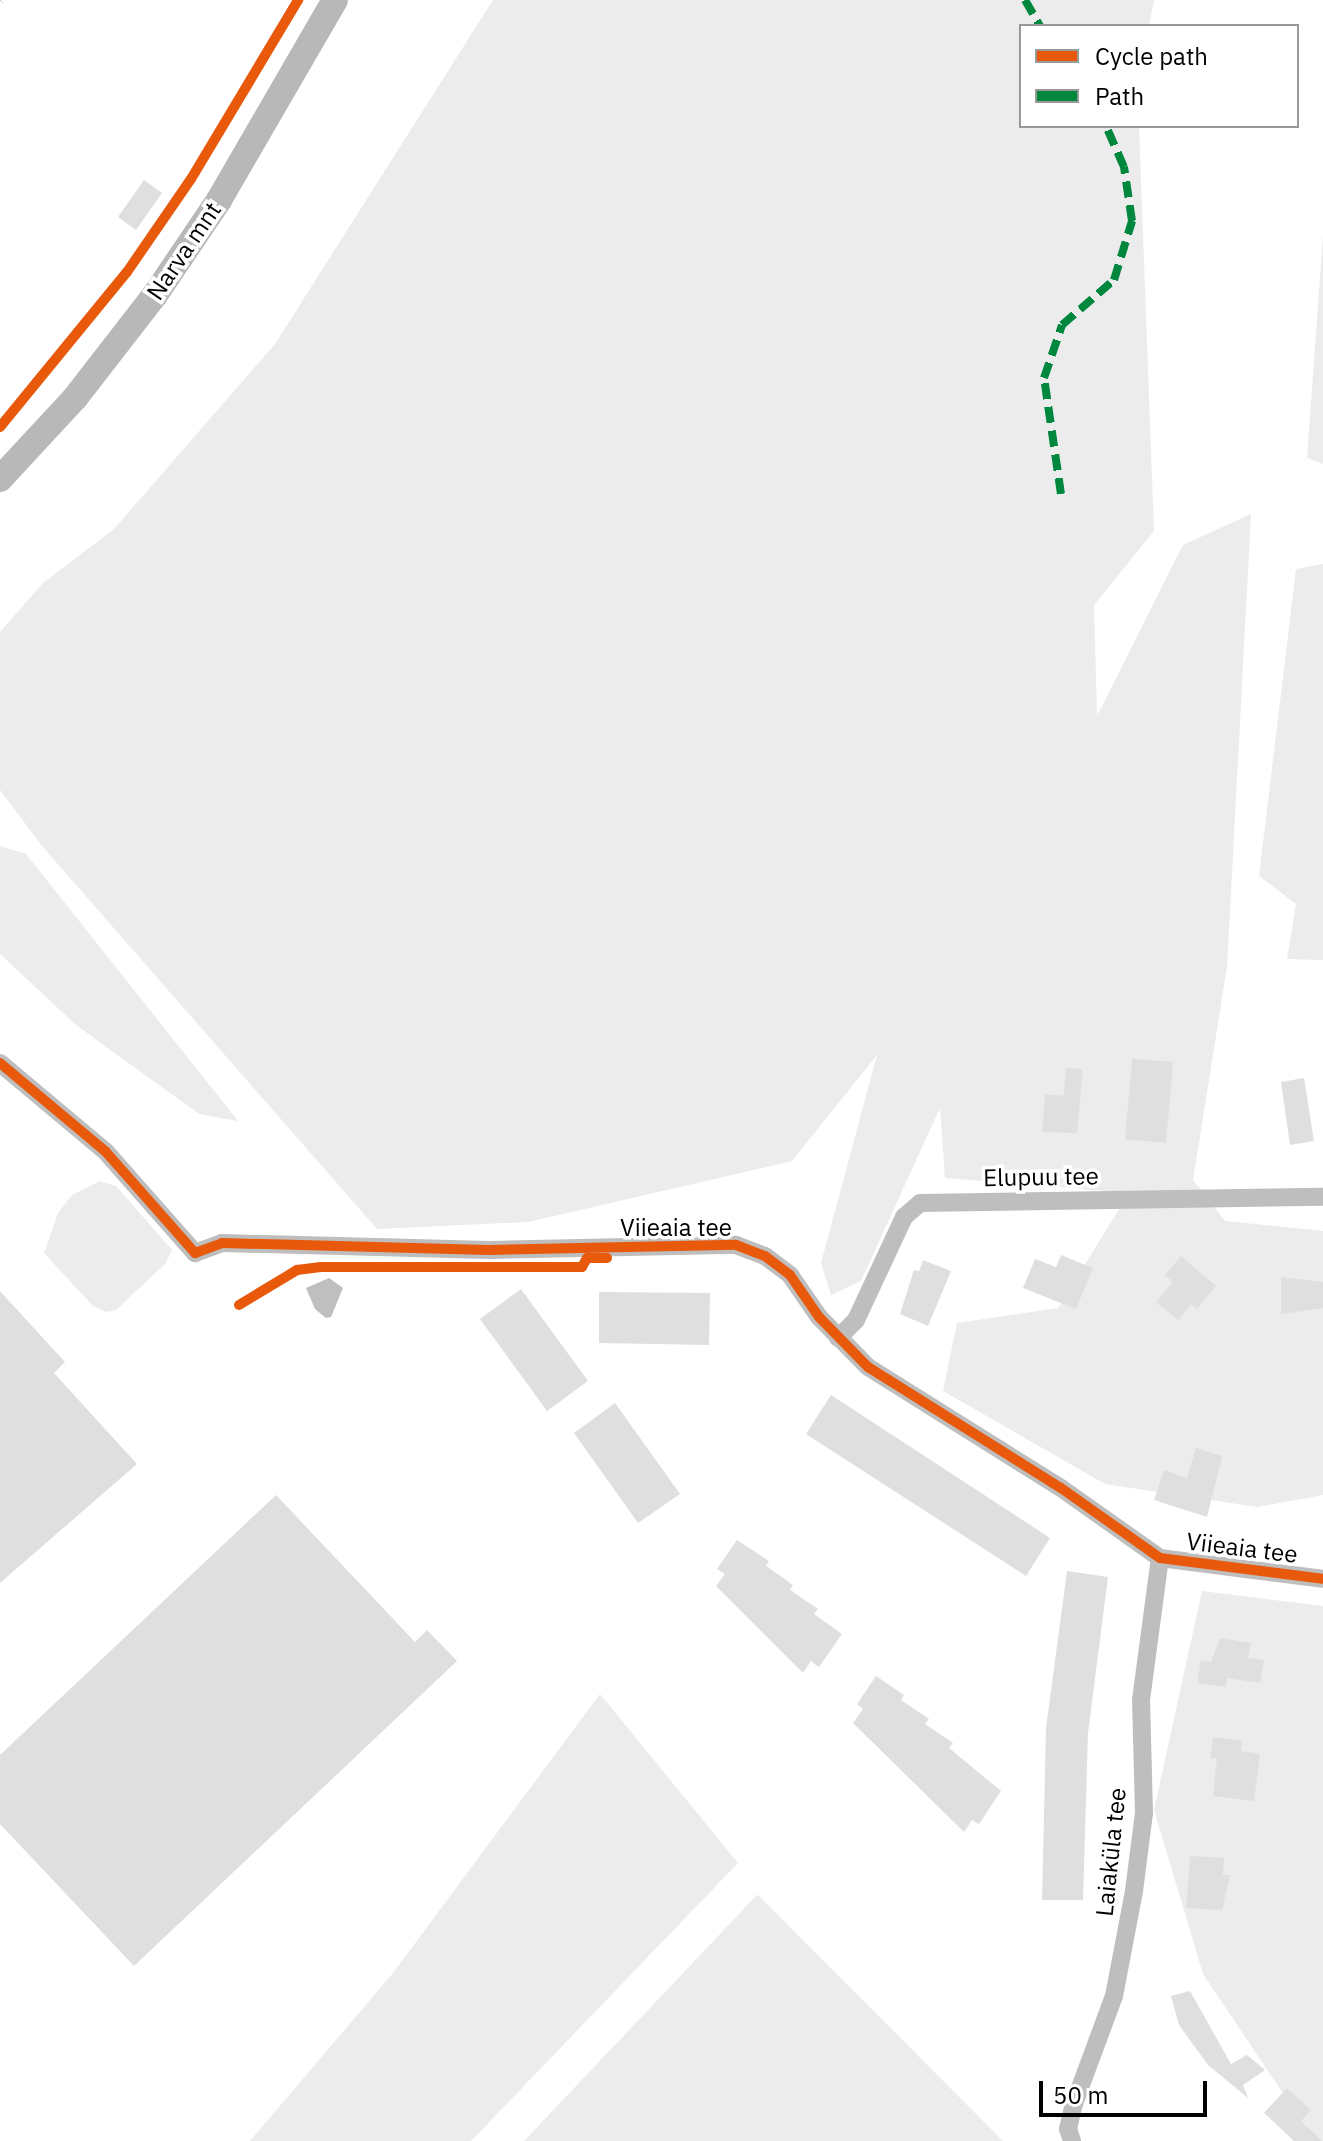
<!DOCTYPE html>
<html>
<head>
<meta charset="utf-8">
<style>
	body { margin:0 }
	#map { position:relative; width:1323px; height:2141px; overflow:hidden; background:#fff; font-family:"IBM Plex Sans",sans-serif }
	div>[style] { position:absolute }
	.green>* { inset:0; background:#ececec }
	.water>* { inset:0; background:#bfbfbf }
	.building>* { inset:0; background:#dfdfdf }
	.street>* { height:18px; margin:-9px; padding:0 9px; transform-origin:9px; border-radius:9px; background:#bebebe }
	.secondary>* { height:26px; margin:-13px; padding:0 13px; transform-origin:13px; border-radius:13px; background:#b8b8b8 }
	.rail>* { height:6px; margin-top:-3px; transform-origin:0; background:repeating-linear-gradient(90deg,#bebebe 0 12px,transparent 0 16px) }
	.quiet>* { height:8px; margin-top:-4px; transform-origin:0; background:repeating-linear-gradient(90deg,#00873e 0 16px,transparent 0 24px) }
	.cycleway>* { height:10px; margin:-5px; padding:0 5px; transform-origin:5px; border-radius:5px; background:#e8590c }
	span { translate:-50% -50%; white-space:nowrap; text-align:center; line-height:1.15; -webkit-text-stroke:7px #fff; paint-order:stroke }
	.street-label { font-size:24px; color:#000 }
	.legend { position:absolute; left:1019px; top:24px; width:280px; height:104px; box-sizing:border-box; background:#fff; border:2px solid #999; margin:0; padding:10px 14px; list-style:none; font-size:24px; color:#000 }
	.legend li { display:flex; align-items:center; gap:16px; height:40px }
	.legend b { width:40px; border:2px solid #999 }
	.scale { position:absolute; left:1039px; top:2081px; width:168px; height:36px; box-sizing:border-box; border:4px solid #000; border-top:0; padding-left:10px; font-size:24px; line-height:28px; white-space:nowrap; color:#000; -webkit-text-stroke:6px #fff; paint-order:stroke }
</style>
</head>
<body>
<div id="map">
	<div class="green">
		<i style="clip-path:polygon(493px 0,1154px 0,1149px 26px,1021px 26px,1021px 126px,1139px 126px,1154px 531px,1094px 605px,1097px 716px,1183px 545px,1251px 514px,1227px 967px,1193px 1180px,1225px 1221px,1323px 1231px,1323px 1495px,1257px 1507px,1105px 1484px,943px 1391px,957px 1323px,1058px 1308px,1129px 1193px,945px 1178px,940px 1108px,861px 1281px,831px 1295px,821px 1263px,877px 1055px,792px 1161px,528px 1222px,377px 1229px,42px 846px,0 790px,0 632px,43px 583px,114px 529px,275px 344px)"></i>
		<i style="clip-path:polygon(1323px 235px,1323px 464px,1307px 458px)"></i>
		<i style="clip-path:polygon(1323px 564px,1323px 960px,1287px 959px,1296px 904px,1259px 876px,1296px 569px)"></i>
		<i style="clip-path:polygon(0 846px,26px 854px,238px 1121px,199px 1114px,76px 1025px,0 954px)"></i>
		<i style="clip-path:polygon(100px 1181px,116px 1186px,172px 1250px,166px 1263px,116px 1310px,106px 1312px,93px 1306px,44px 1253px,58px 1213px,72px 1195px)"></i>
		<i style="clip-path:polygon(1202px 1591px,1323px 1606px,1323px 2141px,1315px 2141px,1203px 1974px,1154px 1810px)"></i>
		<i style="clip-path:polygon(600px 1694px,738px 1863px,471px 2141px,250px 2141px,393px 1973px)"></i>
		<i style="clip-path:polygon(757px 1895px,758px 1895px,1003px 2141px,524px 2141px)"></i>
	</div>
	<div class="water">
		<i style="clip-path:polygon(329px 1278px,343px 1288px,331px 1317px,326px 1318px,315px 1309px,306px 1288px)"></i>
	</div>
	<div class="building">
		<i style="clip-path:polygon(144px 180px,162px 193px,136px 230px,118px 217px)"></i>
		<i style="clip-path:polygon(1132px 1059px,1173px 1062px,1166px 1143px,1125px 1139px)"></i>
		<i style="clip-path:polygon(1066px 1068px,1083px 1069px,1077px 1133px,1042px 1132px,1045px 1094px,1064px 1096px)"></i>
		<i style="clip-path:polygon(1304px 1078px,1314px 1141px,1290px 1145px,1281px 1082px)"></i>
		<i style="clip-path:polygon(1061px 1255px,1093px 1268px,1076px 1309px,1023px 1288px,1035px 1259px,1056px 1267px)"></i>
		<i style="clip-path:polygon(1181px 1256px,1216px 1286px,1197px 1309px,1191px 1304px,1178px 1320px,1156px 1302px,1173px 1282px,1165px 1275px)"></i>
		<i style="clip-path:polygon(923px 1260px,951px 1271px,928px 1326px,900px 1314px,914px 1270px,919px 1271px)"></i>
		<i style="clip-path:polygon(1281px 1277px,1323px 1282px,1323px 1308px,1281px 1314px)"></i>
		<i style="clip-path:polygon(521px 1289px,588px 1381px,547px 1411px,480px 1319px)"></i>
		<i style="clip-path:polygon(0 1291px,65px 1362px,54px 1373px,137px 1464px,0 1583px)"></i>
		<i style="clip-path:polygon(599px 1292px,710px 1293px,709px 1345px,599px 1343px)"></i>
		<i style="clip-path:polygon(831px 1395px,1050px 1538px,1026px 1576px,806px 1434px)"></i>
		<i style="clip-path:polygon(615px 1403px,680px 1494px,638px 1523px,574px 1433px)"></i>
		<i style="clip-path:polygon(1196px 1448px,1222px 1456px,1207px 1517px,1154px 1500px,1164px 1470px,1187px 1478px)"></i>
		<i style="clip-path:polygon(276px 1495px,415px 1642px,427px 1630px,457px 1661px,134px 1966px,0 1824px,0 1755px)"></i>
		<i style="clip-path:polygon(737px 1540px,769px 1561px,766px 1566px,793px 1585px,790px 1590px,818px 1609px,814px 1614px,842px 1634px,819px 1667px,811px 1661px,803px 1673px,716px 1586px,725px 1574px,717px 1569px)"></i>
		<i style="clip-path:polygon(1067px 1571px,1108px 1577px,1088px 1733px,1083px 1900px,1042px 1900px,1046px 1728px)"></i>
		<i style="clip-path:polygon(1220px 1638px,1251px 1643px,1248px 1658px,1264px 1660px,1260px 1683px,1227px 1678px,1226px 1687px,1197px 1683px,1201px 1661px,1211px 1662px)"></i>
		<i style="clip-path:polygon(876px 1676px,904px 1695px,901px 1700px,929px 1719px,925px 1724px,953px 1743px,949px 1748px,1001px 1791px,979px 1824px,972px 1820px,964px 1832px,853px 1723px,863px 1709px,857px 1704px)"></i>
		<i style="clip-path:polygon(1213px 1737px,1242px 1741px,1241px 1751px,1260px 1754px,1254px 1801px,1213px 1796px,1217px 1758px,1210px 1758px)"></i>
		<i style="clip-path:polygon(1190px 1856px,1224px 1858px,1223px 1875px,1230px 1875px,1222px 1910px,1186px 1908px)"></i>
		<i style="clip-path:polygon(1190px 1991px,1231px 2064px,1247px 2055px,1265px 2070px,1243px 2085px,1248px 2098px,1208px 2065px,1179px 2025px,1171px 1996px)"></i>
		<i style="clip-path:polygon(1287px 2088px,1311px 2110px,1301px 2121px,1322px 2141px,1294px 2141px,1264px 2113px)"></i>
	</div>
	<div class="street">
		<i style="left:0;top:1063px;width:138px;rotate:40deg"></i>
		<i style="left:106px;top:1152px;width:135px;rotate:48.6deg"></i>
		<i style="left:195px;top:1253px;width:29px;rotate:-20deg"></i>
		<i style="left:222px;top:1243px;width:267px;rotate:1.5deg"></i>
		<i style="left:489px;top:1250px;width:247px;rotate:-1.2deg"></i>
		<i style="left:736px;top:1245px;width:31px;rotate:21deg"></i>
		<i style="left:765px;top:1256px;width:31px;rotate:37deg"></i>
		<i style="left:790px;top:1275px;width:51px;rotate:55.4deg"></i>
		<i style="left:819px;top:1317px;width:70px;rotate:45.6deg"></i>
		<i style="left:868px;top:1367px;width:228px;rotate:32.1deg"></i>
		<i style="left:1061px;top:1488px;width:121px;rotate:35.3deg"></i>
		<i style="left:1160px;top:1558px;width:164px;rotate:7.3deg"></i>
		<i style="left:838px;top:1338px;width:25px;rotate:-45deg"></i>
		<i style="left:856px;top:1320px;width:114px;rotate:-65deg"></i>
		<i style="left:904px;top:1217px;width:21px;rotate:-41deg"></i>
		<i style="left:920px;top:1203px;width:403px;rotate:-0.9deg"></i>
		<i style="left:1072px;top:2141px;width:13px;rotate:-108deg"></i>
		<i style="left:1068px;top:2129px;width:26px;rotate:-77deg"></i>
		<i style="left:1074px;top:2104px;width:115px;rotate:-69.7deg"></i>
		<i style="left:1114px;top:1996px;width:107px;rotate:-79.2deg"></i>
		<i style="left:1134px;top:1891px;width:79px;rotate:-82.7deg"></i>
		<i style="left:1144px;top:1813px;width:113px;rotate:-91.5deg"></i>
		<i style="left:1141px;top:1700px;width:143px;rotate:-82.4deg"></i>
	</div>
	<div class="secondary">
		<i style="left:0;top:479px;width:110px;rotate:-47.2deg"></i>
		<i style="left:75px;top:398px;width:130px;rotate:-52.2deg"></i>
		<i style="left:155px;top:295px;width:115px;rotate:-56deg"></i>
		<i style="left:219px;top:200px;width:231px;rotate:-59.9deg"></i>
	</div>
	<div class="rail">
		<i style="left:0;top:1px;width:1px;rotate:-45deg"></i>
	</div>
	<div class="quiet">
		<i style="left:1025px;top:0;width:30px;rotate:60deg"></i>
		<i style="left:1061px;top:494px;width:117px;rotate:-98.3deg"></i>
		<i style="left:1044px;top:378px;width:56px;rotate:-71.2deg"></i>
		<i style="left:1062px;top:325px;width:69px;rotate:-40.9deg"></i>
		<i style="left:1114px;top:280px;width:62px;rotate:-73deg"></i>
		<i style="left:1132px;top:221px;width:55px;rotate:-98.4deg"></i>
		<i style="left:1124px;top:167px;width:45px;rotate:-113.7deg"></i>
	</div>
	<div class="cycleway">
		<i style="left:0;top:427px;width:200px;rotate:-50.7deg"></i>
		<i style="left:127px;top:272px;width:113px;rotate:-55.5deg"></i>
		<i style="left:191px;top:179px;width:209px;rotate:-59.1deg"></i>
		<i style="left:0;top:1063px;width:138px;rotate:40deg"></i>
		<i style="left:106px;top:1152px;width:135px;rotate:48.6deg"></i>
		<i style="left:195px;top:1253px;width:29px;rotate:-20deg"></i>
		<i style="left:222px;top:1243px;width:267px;rotate:1.5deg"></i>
		<i style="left:489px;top:1250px;width:247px;rotate:-1.2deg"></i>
		<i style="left:736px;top:1245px;width:31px;rotate:21deg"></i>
		<i style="left:765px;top:1256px;width:31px;rotate:37deg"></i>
		<i style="left:790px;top:1275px;width:51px;rotate:55.4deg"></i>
		<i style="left:819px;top:1317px;width:70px;rotate:45.6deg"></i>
		<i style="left:868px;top:1367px;width:228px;rotate:32.1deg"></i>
		<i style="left:1061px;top:1488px;width:121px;rotate:35.3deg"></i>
		<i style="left:1160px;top:1558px;width:164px;rotate:7.3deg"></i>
		<i style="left:239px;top:1305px;width:68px;rotate:-31.1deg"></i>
		<i style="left:297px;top:1270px;width:24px;rotate:-7deg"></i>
		<i style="left:321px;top:1267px;width:261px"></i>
		<i style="left:582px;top:1267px;width:10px;rotate:-61deg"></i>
		<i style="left:587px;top:1258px;width:20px"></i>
	</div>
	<div class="street-label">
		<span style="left:184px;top:251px;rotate:-56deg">Narva mnt</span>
		<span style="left:1041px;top:1177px;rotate:-1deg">Elupuu tee</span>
		<span style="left:676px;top:1228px">Viieaia tee</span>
		<span style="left:1242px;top:1548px;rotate:7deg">Viieaia tee</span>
		<span style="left:1111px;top:1852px;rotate:-84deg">Laiaküla tee</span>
	</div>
	<ul class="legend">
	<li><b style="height:10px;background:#e8590c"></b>Cycle path</li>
	<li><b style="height:10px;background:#00873e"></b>Path</li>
	</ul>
	<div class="scale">50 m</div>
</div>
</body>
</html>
